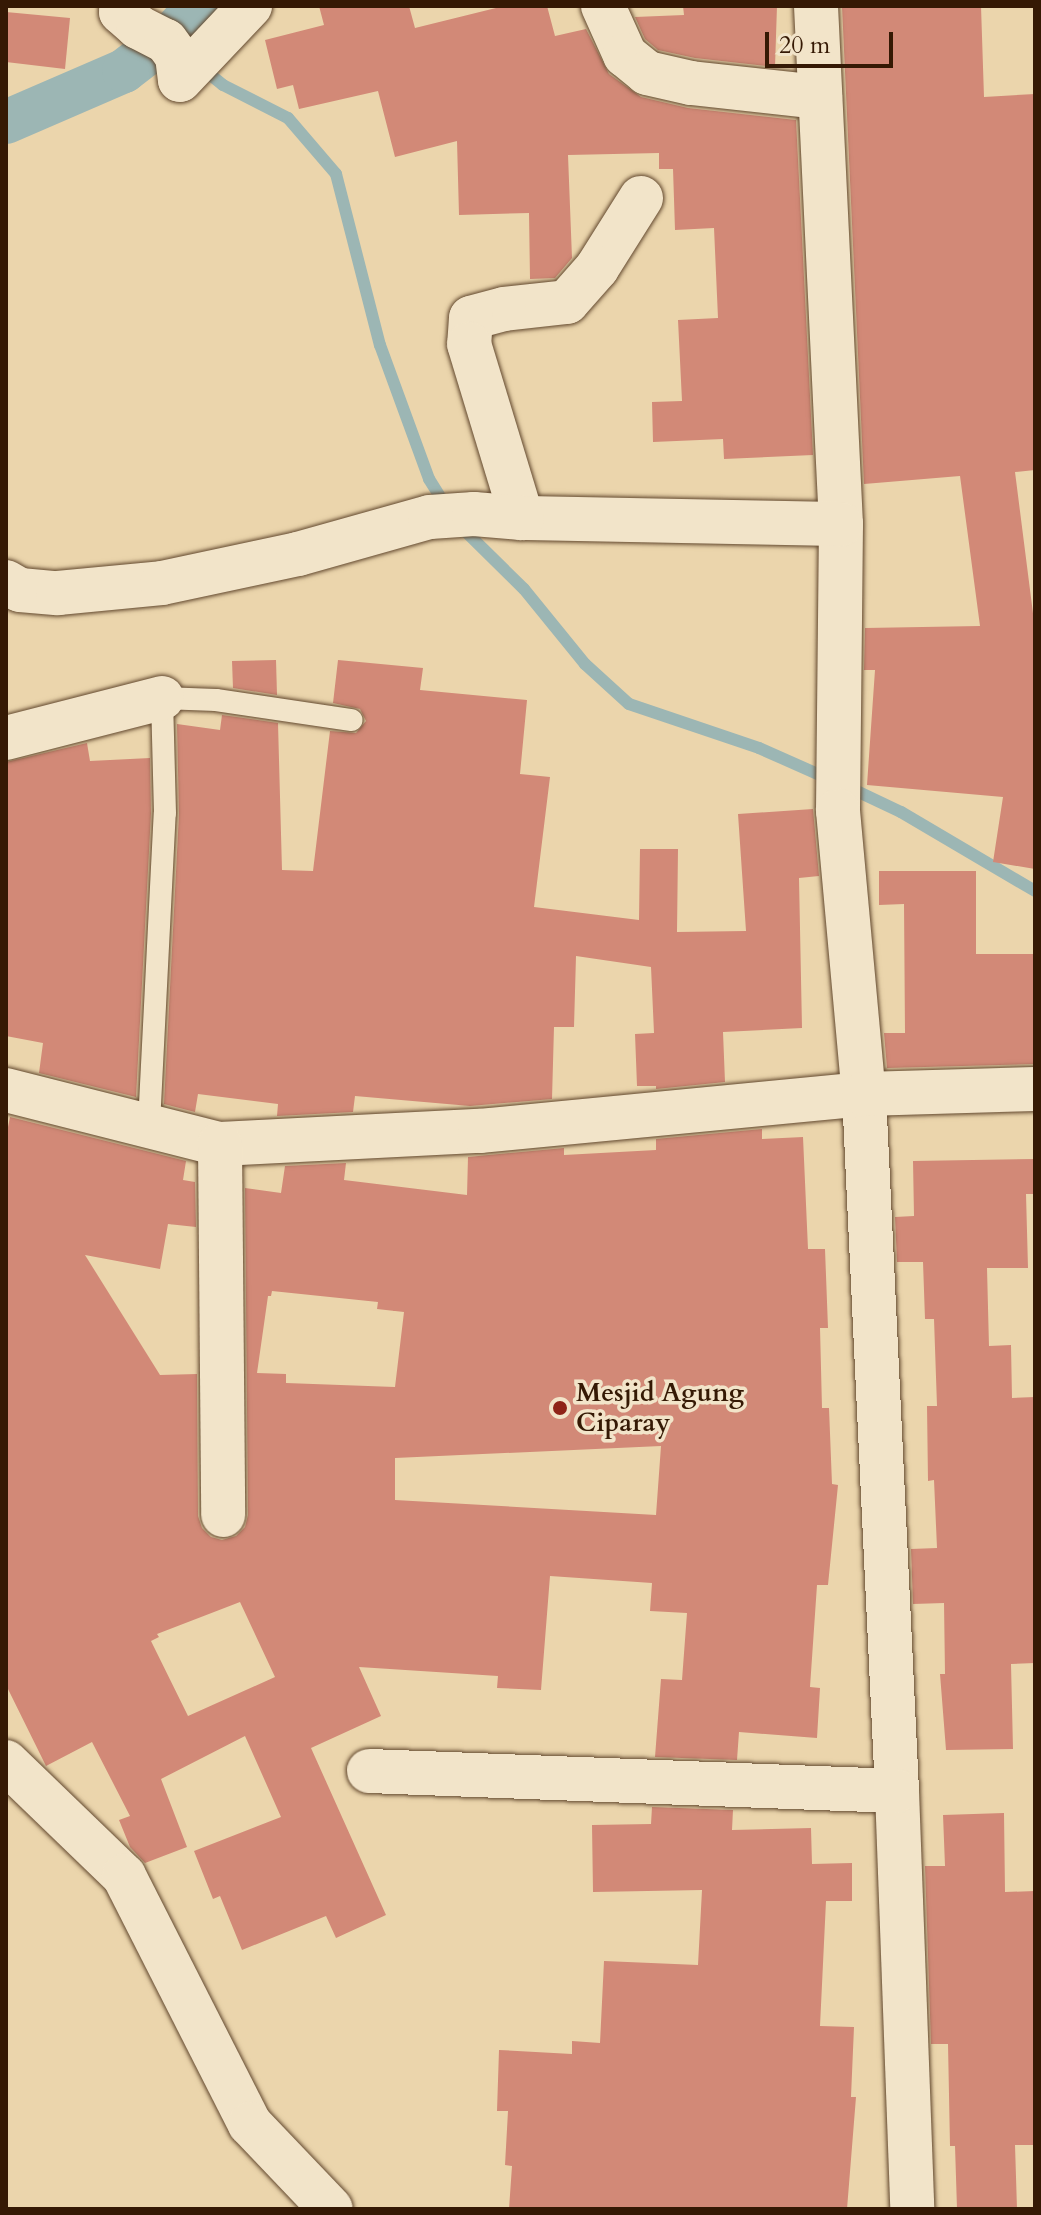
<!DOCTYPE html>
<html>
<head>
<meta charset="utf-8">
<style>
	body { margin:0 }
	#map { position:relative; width:1041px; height:2215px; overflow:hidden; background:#ebd5ac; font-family:Cardo,serif }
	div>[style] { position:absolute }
	.stream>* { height:12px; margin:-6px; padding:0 6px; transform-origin:6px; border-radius:6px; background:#9cb6b4 }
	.canal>* { height:44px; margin:-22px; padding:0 22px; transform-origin:22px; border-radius:22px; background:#9cb6b4 }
	.building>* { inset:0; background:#d28977 }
	.roads { filter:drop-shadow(0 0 2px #62482e) drop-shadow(0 0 2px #62482e) }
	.service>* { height:22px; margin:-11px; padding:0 11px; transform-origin:11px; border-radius:11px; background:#f2e4c9 }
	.minor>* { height:44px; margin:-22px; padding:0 22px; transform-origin:22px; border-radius:22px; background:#f2e4c9 }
	.dots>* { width:22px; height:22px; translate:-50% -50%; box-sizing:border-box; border:4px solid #f2e4c9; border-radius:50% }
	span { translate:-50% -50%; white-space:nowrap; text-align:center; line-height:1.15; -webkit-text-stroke:7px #f2e4c9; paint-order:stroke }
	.poi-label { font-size:26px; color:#351904; font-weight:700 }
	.left { translate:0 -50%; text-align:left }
	.frame { position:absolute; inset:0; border:8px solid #351904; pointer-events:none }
	.scale { position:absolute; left:765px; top:32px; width:128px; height:36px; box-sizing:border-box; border:4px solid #351904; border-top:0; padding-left:10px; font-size:24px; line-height:28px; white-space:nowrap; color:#351904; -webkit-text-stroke:6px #f2e4c9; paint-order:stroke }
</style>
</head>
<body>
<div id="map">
	<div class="stream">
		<i style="left:202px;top:68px;width:27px;rotate:39deg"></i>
		<i style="left:223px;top:85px;width:73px;rotate:26.9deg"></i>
		<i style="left:288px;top:118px;width:74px;rotate:49.4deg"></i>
		<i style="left:336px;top:174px;width:177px;rotate:75.6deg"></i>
		<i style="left:380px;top:345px;width:143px;rotate:69.9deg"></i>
		<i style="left:429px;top:479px;width:32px;rotate:58deg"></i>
		<i style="left:459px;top:525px;width:91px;rotate:44.6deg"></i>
		<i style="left:524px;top:589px;width:97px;rotate:50.9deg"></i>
		<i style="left:585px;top:664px;width:59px;rotate:42.3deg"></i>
		<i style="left:629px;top:704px;width:137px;rotate:18.7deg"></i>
		<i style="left:759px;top:748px;width:77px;rotate:23.9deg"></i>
		<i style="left:846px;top:786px;width:61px;rotate:25.3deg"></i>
		<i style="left:901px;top:812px;width:156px;rotate:30.5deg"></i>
	</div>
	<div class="canal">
		<i style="left:6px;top:122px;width:129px;rotate:-23.4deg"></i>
		<i style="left:124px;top:71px;width:61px;rotate:-37.6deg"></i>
		<i style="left:172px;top:34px;width:38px;rotate:-47deg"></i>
	</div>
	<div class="building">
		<i style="clip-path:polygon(319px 6px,409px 6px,415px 28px,504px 6px,547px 6px,555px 36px,586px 29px,609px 74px,641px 97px,688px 108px,796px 120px,813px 455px,724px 459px,723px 439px,653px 442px,652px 402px,682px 401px,678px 320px,718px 318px,714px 228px,675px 230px,673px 169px,659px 169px,659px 153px,568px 155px,572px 258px,555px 278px,530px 279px,529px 213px,459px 215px,457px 141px,395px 157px,378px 91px,299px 109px,293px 85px,277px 89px,265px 40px,324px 25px)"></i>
		<i style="clip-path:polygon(683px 6px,777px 6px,775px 67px,695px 58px,658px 50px,645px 39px,635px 17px,684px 15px)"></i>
		<i style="clip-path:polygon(842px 6px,981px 6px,984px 97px,1035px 94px,1035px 470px,1015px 472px,1035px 629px,1035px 869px,993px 862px,1003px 797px,867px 785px,875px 670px,864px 670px,865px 628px,980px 626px,960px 476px,864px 484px)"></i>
		<i style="clip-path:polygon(6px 12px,70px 18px,65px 69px,6px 62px)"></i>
		<i style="clip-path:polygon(276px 660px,277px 695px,233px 688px,232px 661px)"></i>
		<i style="clip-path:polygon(338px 660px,423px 668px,420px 690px,527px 700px,520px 774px,550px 777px,534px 907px,639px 920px,640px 849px,678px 849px,677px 932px,746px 931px,738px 814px,813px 809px,819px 876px,799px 878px,802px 1028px,723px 1032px,725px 1082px,656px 1089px,656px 1086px,637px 1086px,635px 1034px,654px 1033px,651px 967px,576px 956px,574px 1027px,554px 1027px,552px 1099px,470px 1106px,355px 1096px,353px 1112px,277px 1116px,278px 1104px,198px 1094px,195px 1112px,164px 1104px,179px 814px,177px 724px,220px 730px,222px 715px,278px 723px,282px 870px,313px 871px,330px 731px,356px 733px,366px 721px,360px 709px,333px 703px)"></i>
		<i style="clip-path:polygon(87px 743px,90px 761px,150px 758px,151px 813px,136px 1097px,39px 1073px,43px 1043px,6px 1036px,6px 762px)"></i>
		<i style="clip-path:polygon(879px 871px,976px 871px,976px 954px,1035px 954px,1035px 1064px,887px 1068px,884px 1033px,905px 1033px,904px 904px,879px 905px)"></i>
		<i style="clip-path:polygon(evenodd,10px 1117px,186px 1161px,183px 1180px,195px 1182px,196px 1227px,168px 1224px,160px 1269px,85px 1255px,160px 1375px,197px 1374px,198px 1516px,202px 1528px,211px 1537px,222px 1540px,236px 1536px,245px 1527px,248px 1515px,245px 1188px,281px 1193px,285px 1166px,346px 1163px,344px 1180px,467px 1195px,468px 1157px,564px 1148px,564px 1155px,656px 1150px,656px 1139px,762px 1129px,762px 1139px,803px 1137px,808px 1249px,825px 1249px,828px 1328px,820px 1328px,822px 1408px,829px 1408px,832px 1484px,838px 1485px,828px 1585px,817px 1585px,810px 1687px,820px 1688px,817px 1738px,739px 1732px,737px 1760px,655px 1757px,661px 1679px,682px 1680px,687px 1613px,650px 1611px,652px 1583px,550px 1576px,541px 1690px,497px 1688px,498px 1676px,359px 1667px,381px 1716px,311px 1748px,386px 1915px,336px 1938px,326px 1916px,242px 1950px,220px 1896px,213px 1899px,194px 1851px,281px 1817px,245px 1736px,161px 1779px,187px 1847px,145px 1863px,130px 1847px,119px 1820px,130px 1816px,92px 1742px,46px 1766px,6px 1685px,6px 1137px,10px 1117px,272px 1291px,378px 1302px,377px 1309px,404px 1312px,395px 1387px,286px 1383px,286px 1374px,257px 1373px,268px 1296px,271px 1296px,272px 1291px,10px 1117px,661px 1446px,656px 1515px,395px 1500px,395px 1458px,661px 1446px,10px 1117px,240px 1602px,275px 1677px,188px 1716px,151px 1641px,159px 1637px,157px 1634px,240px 1602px)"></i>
		<i style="clip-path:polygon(1035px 1159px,1035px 1194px,1026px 1194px,1028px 1268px,987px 1268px,989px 1346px,1011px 1345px,1012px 1398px,1035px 1397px,1035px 1663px,1011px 1664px,1013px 1749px,946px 1750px,940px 1674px,945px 1674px,944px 1603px,913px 1604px,911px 1549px,937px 1548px,934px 1480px,928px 1481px,927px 1406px,937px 1406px,934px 1319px,925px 1319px,923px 1262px,897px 1262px,895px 1217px,914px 1216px,913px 1161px)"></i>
		<i style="clip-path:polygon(652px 1807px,733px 1810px,732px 1830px,811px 1828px,812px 1864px,852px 1863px,852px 1901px,826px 1901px,820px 2026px,854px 2027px,851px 2097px,856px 2097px,847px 2209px,509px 2209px,512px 2166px,505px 2165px,508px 2111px,497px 2111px,499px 2050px,572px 2054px,572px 2041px,600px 2043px,604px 1961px,698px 1965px,702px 1890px,593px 1892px,592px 1825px,651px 1824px)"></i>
		<i style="clip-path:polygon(1004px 1813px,1005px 1892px,1035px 1891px,1035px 2145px,1015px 2145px,1017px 2209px,957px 2209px,955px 2146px,950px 2146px,948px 2044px,931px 2044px,925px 1866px,945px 1866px,943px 1815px)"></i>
	</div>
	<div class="roads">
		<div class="service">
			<i style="left:149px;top:1124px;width:311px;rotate:-87.1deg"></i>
			<i style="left:165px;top:813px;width:115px;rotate:-91.5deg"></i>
			<i style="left:162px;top:698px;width:54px;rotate:2.1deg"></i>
			<i style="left:216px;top:700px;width:137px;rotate:8.4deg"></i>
		</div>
		<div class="minor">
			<i style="left:122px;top:6px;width:6px;rotate:99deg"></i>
			<i style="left:121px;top:12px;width:23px;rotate:41deg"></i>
			<i style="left:138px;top:27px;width:31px;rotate:27deg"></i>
			<i style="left:166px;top:41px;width:19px;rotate:54deg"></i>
			<i style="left:177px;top:56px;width:24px;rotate:83deg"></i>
			<i style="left:603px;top:6px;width:54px;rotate:65.8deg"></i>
			<i style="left:625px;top:55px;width:28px;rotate:39deg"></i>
			<i style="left:647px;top:73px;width:45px;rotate:12.8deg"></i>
			<i style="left:691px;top:83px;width:130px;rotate:6.2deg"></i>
			<i style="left:816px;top:6px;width:519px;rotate:87.24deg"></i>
			<i style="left:841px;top:524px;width:287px;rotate:90.6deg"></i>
			<i style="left:838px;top:811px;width:284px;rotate:84.8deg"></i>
			<i style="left:864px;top:1094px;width:698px;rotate:87.29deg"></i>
			<i style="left:897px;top:1791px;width:418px;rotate:87.9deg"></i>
			<i style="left:180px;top:80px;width:102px;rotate:-46.6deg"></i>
			<i style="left:641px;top:198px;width:83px;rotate:122.2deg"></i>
			<i style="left:597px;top:268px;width:45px;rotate:131.4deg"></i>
			<i style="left:567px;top:302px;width:63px;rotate:173.7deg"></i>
			<i style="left:504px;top:309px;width:34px;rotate:165deg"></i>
			<i style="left:471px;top:318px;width:26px;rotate:94deg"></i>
			<i style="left:469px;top:344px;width:182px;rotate:73.1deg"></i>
			<i style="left:522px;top:518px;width:319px;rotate:1.1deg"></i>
			<i style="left:6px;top:582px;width:16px;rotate:30deg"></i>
			<i style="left:20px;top:590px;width:38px;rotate:5deg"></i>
			<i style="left:58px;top:593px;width:104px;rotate:-5.5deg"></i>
			<i style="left:162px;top:583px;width:139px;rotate:-12deg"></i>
			<i style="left:298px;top:554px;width:137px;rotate:-15.7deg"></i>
			<i style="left:430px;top:517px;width:44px;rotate:-3.9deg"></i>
			<i style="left:474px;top:514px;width:48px;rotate:4.8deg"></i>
			<i style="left:6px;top:738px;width:161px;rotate:-14.4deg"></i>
			<i style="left:6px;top:1090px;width:221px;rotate:14.2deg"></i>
			<i style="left:220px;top:1144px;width:260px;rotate:-2.9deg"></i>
			<i style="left:480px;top:1131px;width:386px;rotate:-5.5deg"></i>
			<i style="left:864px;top:1094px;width:171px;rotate:-1.7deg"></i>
			<i style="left:220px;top:1144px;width:371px;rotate:89.5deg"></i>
			<i style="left:6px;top:1762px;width:164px;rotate:44deg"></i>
			<i style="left:124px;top:1876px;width:278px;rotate:63.1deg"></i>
			<i style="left:250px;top:2124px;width:117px;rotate:46.4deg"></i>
			<i style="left:369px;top:1771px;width:528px;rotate:2.17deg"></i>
		</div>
	</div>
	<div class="dots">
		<i style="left:560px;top:1408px;background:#8f2418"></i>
	</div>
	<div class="poi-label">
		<span class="left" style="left:576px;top:1408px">Mesjid Agung<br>Ciparay</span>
	</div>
	<div class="frame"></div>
	<div class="scale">20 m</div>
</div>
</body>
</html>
